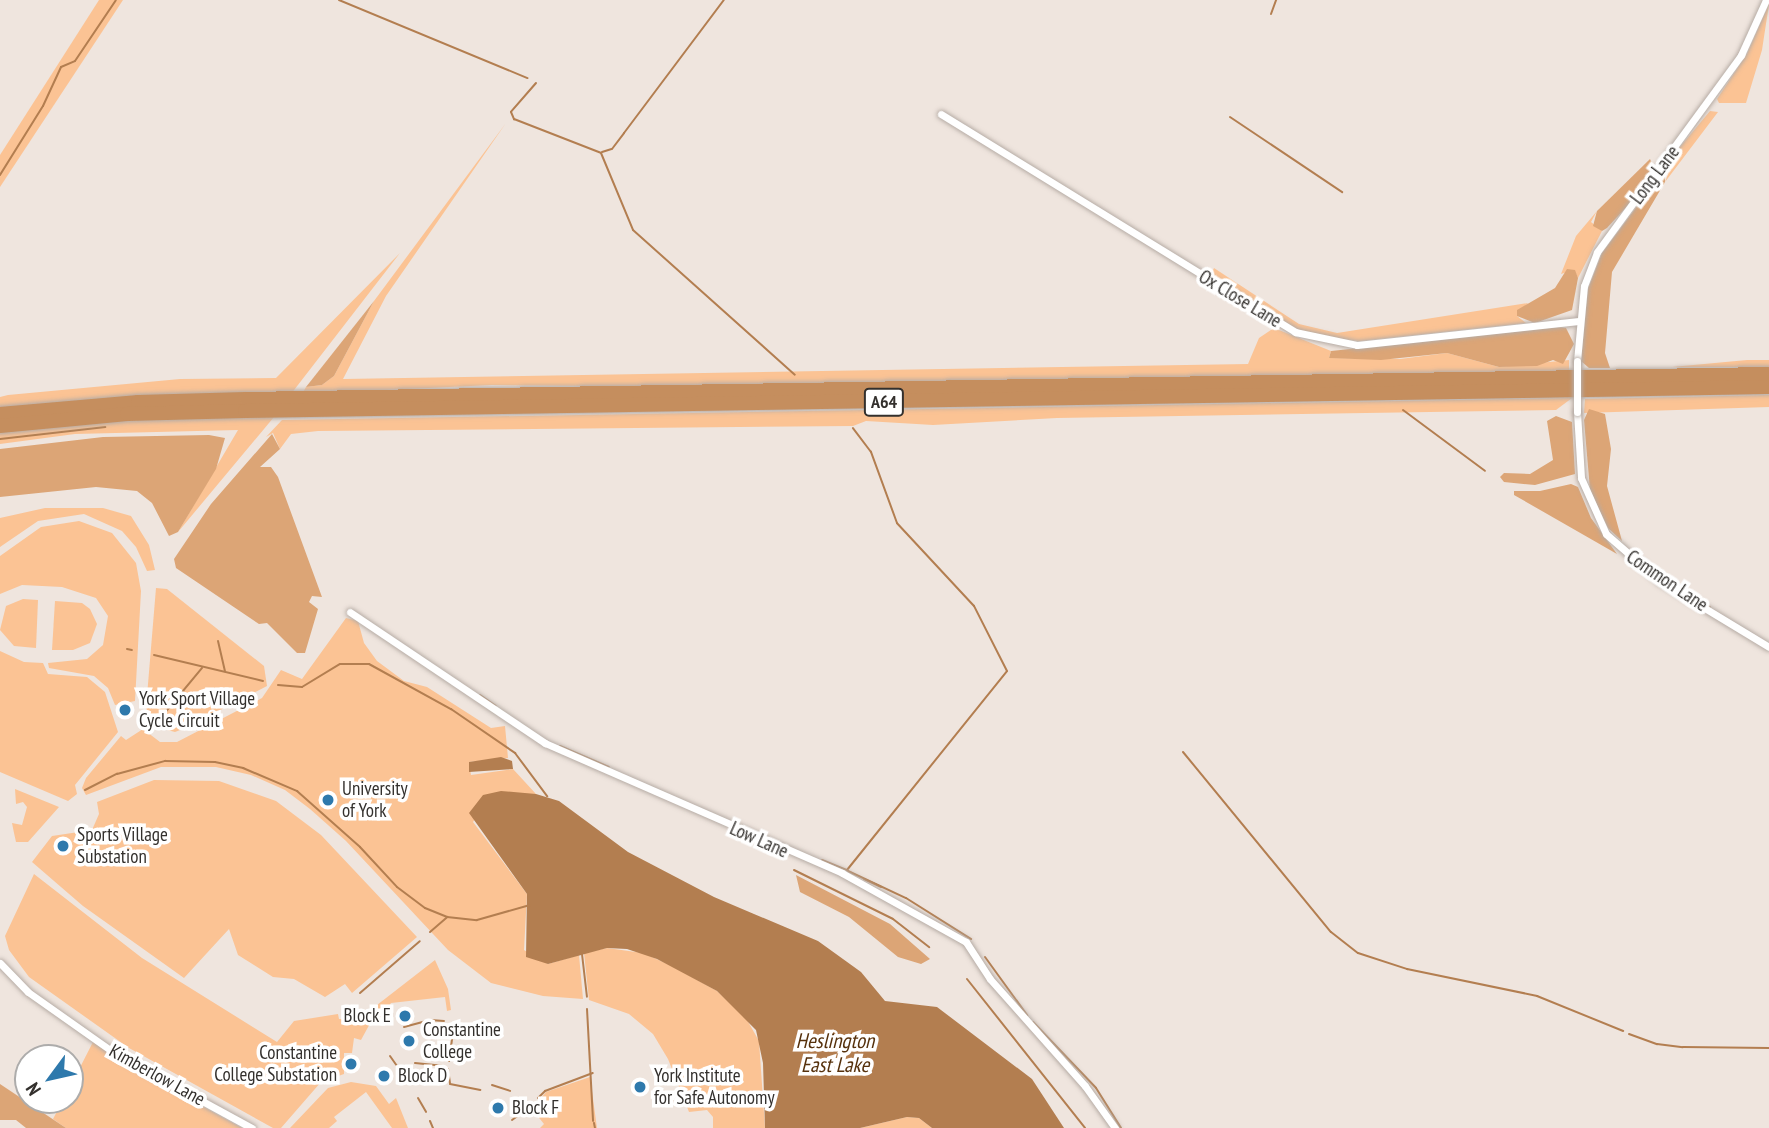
<!DOCTYPE html>
<html>
<head>
<meta charset="utf-8">
<style>
	body { margin:0 }
	#map { position:relative; width:1769px; height:1128px; overflow:hidden; background:#efe5de; font-family:"PT Sans Narrow",sans-serif }
	div>[style] { position:absolute }
	.green>* { inset:0; background:#fbc394 }
	.forest>* { inset:0; background:#dca576 }
	.water>* { inset:0; background:#b37e50 }
	.stream>* { height:2px; margin:-1px; padding:0 1px; transform-origin:1px; border-radius:1px; background:#b37e50 }
	.roads { filter:drop-shadow(0 0 2px #b6aca5) drop-shadow(0 0 2px #b6aca5) }
	.street>* { height:7px; margin:-3.5px; padding:0 3.5px; transform-origin:3.5px; border-radius:3.5px; background:#fff }
	.highway>* { height:14px; margin:-7px; padding:0 7px; transform-origin:7px; border-radius:7px; background:#c58e5e }
	.bridges { filter:drop-shadow(0 0 2px #b6aca5) drop-shadow(0 0 2px #b6aca5) }
	.street-bridge>* { height:7px; margin:-3.5px; padding:0 3.5px; transform-origin:3.5px; border-radius:3.5px; background:#fff }
	.dots>* { width:19px; height:19px; translate:-50% -50%; box-sizing:border-box; border:4px solid #fff; border-radius:50% }
	span { translate:-50% -50%; white-space:nowrap; text-align:center; line-height:1.15; -webkit-text-stroke:7px #fff; paint-order:stroke }
	.shield-label span { padding:2px 5px; background:#fff; border:2px solid; border-radius:5px; -webkit-text-stroke-width:0 }
	.shield-label { font-size:18px; color:#33302d; font-weight:700 }
	.street-label { font-size:19px; color:#33302d }
	.poi-label { font-size:19px; color:#33302d }
	.left { translate:0 -50%; text-align:left }
	.right { translate:-100% -50%; text-align:right }
	.water-label { font-size:21px; color:#56310c; font-style:italic }
	.north { position:absolute; left:14px; top:1044px; width:70px; height:70px; box-sizing:border-box; background:#fff; border:2px solid #adacab; border-radius:50%; rotate:237deg; font-size:19px; font-weight:700; line-height:28px; text-align:center; color:#33302d }
	.north::after { content:''; display:block; margin:auto; width:24px; height:32px; background:#2e79ac; clip-path:polygon(50% 0,100% 100%,50% 72%,0 100%) }
</style>
</head>
<body>
<div id="map">
	<div class="green">
		<i style="clip-path:polygon(99px 0,123px 0,0 187px,0 155px)"></i>
		<i style="clip-path:polygon(1769px 4px,1762px 50px,1746px 103px,1719px 103px,1717px 99px,1747px 54px)"></i>
		<i style="clip-path:polygon(1710px 111px,1718px 112px,1665px 182px,1668px 174px,1660px 171px)"></i>
		<i style="clip-path:polygon(506px 123px,386px 296px,343px 379px,1248px 364px,1259px 338px,1274px 328px,1331px 351px,1329px 358px,1400px 359px,1447px 353px,1499px 367px,1569px 360px,1569px 373px,737px 387px,492px 385px,302px 394px,306px 387px,322px 385px,334px 376px,374px 301px)"></i>
		<i style="clip-path:polygon(1597px 211px,1591px 222px,1602px 231px,1578px 278px,1574px 270px,1561px 274px,1576px 236px)"></i>
		<i style="clip-path:polygon(400px 253px,291px 394px,0 409px,0 397px,8px 395px,180px 379px,276px 378px)"></i>
		<i style="clip-path:polygon(1214px 268px,1299px 324px,1337px 333px,1528px 303px,1517px 316px,1526px 323px,1360px 341px,1330px 338px,1303px 332px,1271px 314px,1210px 277px)"></i>
		<i style="clip-path:polygon(1747px 360px,1769px 360px,1769px 367px,1672px 367px)"></i>
		<i style="clip-path:polygon(1769px 395px,1769px 407px,1584px 413px,1585px 399px)"></i>
		<i style="clip-path:polygon(1572px 398px,1556px 410px,1057px 418px,933px 425px,866px 421px,853px 426px,318px 431px,291px 434px,280px 449px,273px 433px,266px 437px,282px 420px)"></i>
		<i style="clip-path:polygon(274px 417px,178px 532px,238px 430px,75px 434px,0 444px,0 432px,15px 430px,166px 418px)"></i>
		<i style="clip-path:polygon(45px 508px,103px 508px,131px 516px,149px 545px,155px 570px,147px 571px,136px 547px,122px 531px,84px 514px,38px 521px,0 547px,0 518px)"></i>
		<i style="clip-path:polygon(79px 521px,112px 533px,136px 563px,141px 591px,135px 701px,115px 705px,108px 688px,94px 676px,49px 668px,48px 663px,87px 659px,103px 645px,108px 616px,96px 598px,62px 587px,22px 585px,0 594px,0 556px,41px 527px)"></i>
		<i style="clip-path:polygon(156px 588px,167px 589px,264px 666px,267px 686px,185px 728px,175px 732px,156px 727px,146px 708px)"></i>
		<i style="clip-path:polygon(23px 599px,38px 600px,36px 648px,14px 646px,0 630px,6px 606px)"></i>
		<i style="clip-path:polygon(55px 601px,82px 603px,90px 609px,97px 624px,90px 643px,73px 650px,52px 650px)"></i>
		<i style="clip-path:polygon(346px 618px,358px 621px,364px 643px,377px 661px,404px 681px,427px 687px,491px 728px,505px 726px,508px 758px,469px 762px,471px 775px,513px 769px,536px 794px,492px 794px,473px 822px,527px 894px,524px 950px,548px 964px,579px 955px,583px 999px,543px 996px,491px 983px,448px 950px,346px 841px,310px 809px,285px 790px,251px 775px,216px 767px,161px 767px,86px 795px,82px 788px,86px 778px,121px 736px,126px 740px,143px 729px,160px 742px,177px 742px,262px 698px,281px 670px,302px 679px)"></i>
		<i style="clip-path:polygon(0 651px,24px 662px,43px 663px,48px 674px,87px 677px,105px 692px,118px 732px,75px 785px,77px 794px,68px 801px,0 772px)"></i>
		<i style="clip-path:polygon(154px 780px,219px 781px,276px 801px,321px 835px,417px 937px,352px 993px,345px 984px,325px 997px,294px 979px,273px 977px,238px 955px,229px 929px,184px 978px,83px 906px,32px 862px,52px 836px,92px 830px,99px 814px,97px 802px)"></i>
		<i style="clip-path:polygon(15px 789px,59px 807px,28px 842px,16px 842px,14px 833px,12px 823px,22px 825px,27px 807px,23px 802px,16px 804px)"></i>
		<i style="clip-path:polygon(34px 874px,142px 958px,277px 1042px,294px 1021px,338px 1014px,339px 1019px,359px 1019px,435px 960px,448px 989px,451px 1010px,447px 1011px,445px 997px,391px 1003px,379px 1021px,373px 1018px,361px 1040px,354px 1038px,352px 1053px,344px 1053px,344px 1074px,321px 1082px,281px 1128px,273px 1128px,129px 1048px,29px 977px,9px 950px,5px 936px)"></i>
		<i style="clip-path:polygon(607px 948px,643px 953px,672px 966px,717px 991px,746px 1018px,759px 1041px,765px 1128px,713px 1128px,713px 1117px,707px 1110px,689px 1112px,668px 1059px,653px 1034px,629px 1014px,589px 1000px,584px 953px)"></i>
		<i style="clip-path:polygon(93px 1042px,163px 1085px,242px 1128px,66px 1128px,53px 1119px,63px 1100px,70px 1100px,70px 1087px)"></i>
		<i style="clip-path:polygon(590px 1077px,597px 1128px,540px 1128px,544px 1124px,532px 1109px,546px 1092px)"></i>
		<i style="clip-path:polygon(351px 1082px,376px 1086px,389px 1104px,396px 1098px,408px 1128px,392px 1128px,366px 1092px,334px 1117px,337px 1121px,329px 1128px,290px 1128px,328px 1088px)"></i>
		<i style="clip-path:polygon(907px 1117px,919px 1118px,932px 1128px,860px 1128px)"></i>
	</div>
	<div class="forest">
		<i style="clip-path:polygon(1650px 159px,1653px 166px,1630px 203px,1607px 228px,1602px 231px,1593px 226px,1597px 211px)"></i>
		<i style="clip-path:polygon(1665px 169px,1665px 182px,1612px 272px,1605px 353px,1610px 368px,1589px 368px,1581px 361px,1588px 289px,1602px 253px)"></i>
		<i style="clip-path:polygon(1567px 269px,1575px 270px,1578px 278px,1572px 310px,1535px 323px,1517px 316px,1517px 310px,1555px 288px)"></i>
		<i style="clip-path:polygon(374px 301px,334px 376px,322px 385px,306px 387px)"></i>
		<i style="clip-path:polygon(1558px 327px,1566px 328px,1574px 344px,1563px 364px,1553px 360px,1537px 366px,1499px 367px,1447px 353px,1381px 360px,1329px 358px,1331px 351px)"></i>
		<i style="clip-path:polygon(1589px 409px,1605px 414px,1611px 449px,1607px 486px,1622px 541px,1608px 528px,1590px 490px,1584px 420px)"></i>
		<i style="clip-path:polygon(1556px 416px,1572px 422px,1575px 474px,1535px 485px,1504px 482px,1500px 477px,1504px 473px,1530px 474px,1553px 460px,1547px 421px)"></i>
		<i style="clip-path:polygon(272px 434px,280px 449px,260px 467px,271px 467px,278px 477px,322px 597px,312px 596px,309px 602px,318px 609px,305px 653px,297px 653px,267px 623px,259px 624px,176px 568px,174px 559px,211px 504px)"></i>
		<i style="clip-path:polygon(209px 435px,225px 438px,216px 469px,178px 532px,169px 536px,152px 503px,137px 491px,96px 487px,0 497px,0 449px,103px 437px)"></i>
		<i style="clip-path:polygon(1571px 484px,1578px 487px,1591px 518px,1617px 554px,1514px 495px,1514px 491px,1540px 491px)"></i>
		<i style="clip-path:polygon(796px 875px,890px 924px,930px 959px,921px 964px,898px 957px,849px 917px,800px 892px)"></i>
		<i style="clip-path:polygon(0 1084px,66px 1128px,26px 1128px,16px 1120px,0 1120px)"></i>
	</div>
	<div class="water">
		<i style="clip-path:polygon(501px 757px,512px 761px,513px 769px,469px 772px,469px 762px)"></i>
		<i style="clip-path:polygon(501px 791px,536px 794px,559px 801px,628px 852px,714px 897px,818px 941px,861px 972px,885px 1001px,937px 1007px,1032px 1079px,1064px 1128px,932px 1128px,919px 1118px,907px 1117px,860px 1128px,765px 1128px,763px 1063px,756px 1030px,717px 991px,657px 959px,627px 949px,607px 948px,548px 964px,526px 957px,527px 894px,469px 813px,483px 795px)"></i>
	</div>
	<div class="stream">
		<i style="left:339px;top:0;width:204px;rotate:22.5deg"></i>
		<i style="left:1271px;top:14px;width:15px;rotate:-70deg"></i>
		<i style="left:536px;top:83px;width:38px;rotate:131deg"></i>
		<i style="left:511px;top:112px;width:8px;rotate:67deg"></i>
		<i style="left:514px;top:119px;width:93px;rotate:21.3deg"></i>
		<i style="left:601px;top:153px;width:83px;rotate:67.4deg"></i>
		<i style="left:633px;top:230px;width:217px;rotate:41.8deg"></i>
		<i style="left:1230px;top:117px;width:135px;rotate:33.8deg"></i>
		<i style="left:602px;top:152px;width:10px;rotate:-17deg"></i>
		<i style="left:612px;top:149px;width:20px;rotate:-53deg"></i>
		<i style="left:624px;top:133px;width:166px;rotate:-53.1deg"></i>
		<i style="left:0;top:175px;width:81px;rotate:-58.1deg"></i>
		<i style="left:43px;top:106px;width:43px;rotate:-65.2deg"></i>
		<i style="left:61px;top:67px;width:15px;rotate:-23deg"></i>
		<i style="left:75px;top:61px;width:73px;rotate:-56.1deg"></i>
		<i style="left:1403px;top:410px;width:102px;rotate:36.6deg"></i>
		<i style="left:0;top:439px;width:106px;rotate:-6.5deg"></i>
		<i style="left:1696px;top:599px;width:16px;rotate:30deg"></i>
		<i style="left:218px;top:641px;width:31px;rotate:77deg"></i>
		<i style="left:127px;top:649px;width:5px;rotate:11deg"></i>
		<i style="left:154px;top:655px;width:112px;rotate:13.4deg"></i>
		<i style="left:278px;top:685px;width:24px;rotate:5deg"></i>
		<i style="left:302px;top:687px;width:44px;rotate:-31.2deg"></i>
		<i style="left:340px;top:664px;width:29px"></i>
		<i style="left:369px;top:664px;width:94px;rotate:28.8deg"></i>
		<i style="left:451px;top:709px;width:78px;rotate:34.5deg"></i>
		<i style="left:515px;top:753px;width:54px;rotate:53.3deg"></i>
		<i style="left:480px;top:695px;width:19px;rotate:35deg"></i>
		<i style="left:158px;top:721px;width:69px;rotate:-50.3deg"></i>
		<i style="left:560px;top:746px;width:53px;rotate:23.2deg"></i>
		<i style="left:1183px;top:752px;width:233px;rotate:50.6deg"></i>
		<i style="left:1331px;top:932px;width:34px;rotate:38deg"></i>
		<i style="left:1358px;top:953px;width:52px;rotate:18.1deg"></i>
		<i style="left:1407px;top:969px;width:133px;rotate:11.7deg"></i>
		<i style="left:1537px;top:996px;width:93px;rotate:22.1deg"></i>
		<i style="left:85px;top:790px;width:36px;rotate:-27deg"></i>
		<i style="left:117px;top:774px;width:50px;rotate:-15.2deg"></i>
		<i style="left:165px;top:761px;width:50px;rotate:1.1deg"></i>
		<i style="left:215px;top:762px;width:29px;rotate:12deg"></i>
		<i style="left:243px;top:768px;width:59px;rotate:23.1deg"></i>
		<i style="left:297px;top:791px;width:84px;rotate:41.6deg"></i>
		<i style="left:360px;top:847px;width:54px;rotate:47.2deg"></i>
		<i style="left:397px;top:887px;width:35px;rotate:37deg"></i>
		<i style="left:425px;top:908px;width:24px;rotate:22deg"></i>
		<i style="left:447px;top:917px;width:30px;rotate:6deg"></i>
		<i style="left:477px;top:920px;width:55px;rotate:-15.8deg"></i>
		<i style="left:822px;top:860px;width:27px;rotate:22deg"></i>
		<i style="left:847px;top:870px;width:255px;rotate:-51.2deg"></i>
		<i style="left:1007px;top:671px;width:73px;rotate:-116.9deg"></i>
		<i style="left:974px;top:606px;width:113px;rotate:-132.9deg"></i>
		<i style="left:897px;top:523px;width:76px;rotate:-110.1deg"></i>
		<i style="left:871px;top:452px;width:30px;rotate:-127deg"></i>
		<i style="left:794px;top:870px;width:110px;rotate:26.3deg"></i>
		<i style="left:893px;top:919px;width:46px;rotate:37.9deg"></i>
		<i style="left:848px;top:871px;width:64px;rotate:25deg"></i>
		<i style="left:906px;top:898px;width:77px;rotate:32.2deg"></i>
		<i style="left:864px;top:879px;width:19px;rotate:25deg"></i>
		<i style="left:430px;top:932px;width:23px;rotate:-41deg"></i>
		<i style="left:582px;top:954px;width:43px;rotate:83.4deg"></i>
		<i style="left:985px;top:957px;width:72px;rotate:54.1deg"></i>
		<i style="left:967px;top:979px;width:190px;rotate:51.6deg"></i>
		<i style="left:360px;top:993px;width:79px;rotate:-40.9deg"></i>
		<i style="left:587px;top:1009px;width:112px;rotate:86.9deg"></i>
		<i style="left:430px;top:1020px;width:14px;rotate:4deg"></i>
		<i style="left:1033px;top:1022px;width:91px;rotate:46.3deg"></i>
		<i style="left:1096px;top:1088px;width:47px;rotate:58deg"></i>
		<i style="left:404px;top:1027px;width:23px;rotate:-15deg"></i>
		<i style="left:1629px;top:1034px;width:30px;rotate:20deg"></i>
		<i style="left:1657px;top:1044px;width:26px;rotate:7deg"></i>
		<i style="left:1683px;top:1047px;width:86px;rotate:0.7deg"></i>
		<i style="left:390px;top:1056px;width:33px;rotate:55deg"></i>
		<i style="left:449px;top:1061px;width:22px;rotate:-82deg"></i>
		<i style="left:415px;top:1063px;width:27px;rotate:6deg"></i>
		<i style="left:448px;top:1069px;width:15px;rotate:82deg"></i>
		<i style="left:450px;top:1084px;width:31px;rotate:11deg"></i>
		<i style="left:492px;top:1085px;width:19px;rotate:18deg"></i>
		<i style="left:418px;top:1098px;width:16px;rotate:60deg"></i>
		<i style="left:538px;top:1098px;width:10px;rotate:-45deg"></i>
		<i style="left:545px;top:1091px;width:51px;rotate:-20.6deg"></i>
		<i style="left:512px;top:1120px;width:22px;rotate:-36deg"></i>
		<i style="left:430px;top:1121px;width:8px;rotate:67deg"></i>
		<i style="left:594px;top:1123px;width:5px;rotate:79deg"></i>
	</div>
	<div class="roads">
		<div class="street">
			<i style="left:941px;top:114px;width:416px;rotate:31.6deg"></i>
			<i style="left:1295px;top:332px;width:63px;rotate:11.8deg"></i>
			<i style="left:1357px;top:345px;width:223px;rotate:-6.2deg"></i>
			<i style="left:1577px;top:361px;width:75px;rotate:-84.7deg"></i>
			<i style="left:1584px;top:286px;width:36px;rotate:-69deg"></i>
			<i style="left:1597px;top:252px;width:244px;rotate:-53.8deg"></i>
			<i style="left:1741px;top:55px;width:60px;rotate:-65.6deg"></i>
			<i style="left:1577px;top:412px;width:66px;rotate:86.5deg"></i>
			<i style="left:1581px;top:478px;width:61px;rotate:65.9deg"></i>
			<i style="left:1606px;top:534px;width:72px;rotate:41deg"></i>
			<i style="left:1660px;top:581px;width:127px;rotate:31.2deg"></i>
			<i style="left:350px;top:612px;width:235px;rotate:33.9deg"></i>
			<i style="left:545px;top:743px;width:324px;rotate:23.6deg"></i>
			<i style="left:842px;top:873px;width:142px;rotate:29.1deg"></i>
			<i style="left:966px;top:942px;width:44px;rotate:57deg"></i>
			<i style="left:990px;top:979px;width:143px;rotate:48.4deg"></i>
			<i style="left:1085px;top:1086px;width:52px;rotate:54.5deg"></i>
			<i style="left:0;top:963px;width:40px;rotate:46deg"></i>
			<i style="left:28px;top:992px;width:108px;rotate:35.2deg"></i>
			<i style="left:116px;top:1054px;width:155px;rotate:28.6deg"></i>
		</div>
		<div class="highway">
			<i style="left:0;top:414px;width:139px;rotate:-5deg"></i>
			<i style="left:138px;top:402px;width:108px;rotate:-1.6deg"></i>
			<i style="left:246px;top:399px;width:1523px;rotate:-0.94deg"></i>
			<i style="left:0;top:426px;width:128px;rotate:-5.4deg"></i>
			<i style="left:127px;top:414px;width:118px;rotate:-1.5deg"></i>
			<i style="left:245px;top:411px;width:1524px;rotate:-0.9deg"></i>
		</div>
	</div>
	<div class="bridges">
		<div class="street-bridge">
			<i style="left:1577px;top:361px;width:51px;rotate:90deg"></i>
		</div>
	</div>
	<div class="dots">
		<i style="left:125px;top:710px;background:#2e79ac"></i>
		<i style="left:328px;top:800px;background:#2e79ac"></i>
		<i style="left:63px;top:846px;background:#2e79ac"></i>
		<i style="left:405px;top:1016px;background:#2e79ac"></i>
		<i style="left:409px;top:1041px;background:#2e79ac"></i>
		<i style="left:351px;top:1064px;background:#2e79ac"></i>
		<i style="left:384px;top:1076px;background:#2e79ac"></i>
		<i style="left:640px;top:1087px;background:#2e79ac"></i>
		<i style="left:498px;top:1108px;background:#2e79ac"></i>
	</div>
	<div class="shield-label">
		<span style="left:884px;top:402px">A64</span>
	</div>
	<div class="street-label">
		<span style="left:1655px;top:175px;rotate:-53deg">Long Lane</span>
		<span style="left:1240px;top:299px;rotate:31deg">Ox Close Lane</span>
		<span style="left:1667px;top:581px;rotate:34deg">Common Lane</span>
		<span style="left:759px;top:840px;rotate:24deg">Low Lane</span>
		<span style="left:157px;top:1075px;rotate:29deg">Kimberlow Lane</span>
	</div>
	<div class="poi-label">
		<span class="left" style="left:139px;top:710px">York Sport Village<br>Cycle Circuit</span>
		<span class="left" style="left:342px;top:800px">University<br>of York</span>
		<span class="left" style="left:77px;top:846px">Sports Village<br>Substation</span>
		<span class="right" style="left:391px;top:1016px">Block E</span>
		<span class="left" style="left:423px;top:1041px">Constantine<br>College</span>
		<span class="right" style="left:337px;top:1064px">Constantine<br>College Substation</span>
		<span class="left" style="left:398px;top:1076px">Block D</span>
		<span class="left" style="left:654px;top:1087px">York Institute<br>for Safe Autonomy</span>
		<span class="left" style="left:512px;top:1108px">Block F</span>
	</div>
	<div class="water-label">
		<span style="left:835px;top:1053px">Heslington<br>East Lake</span>
	</div>
	<div class="north">N</div>
</div>
</body>
</html>
